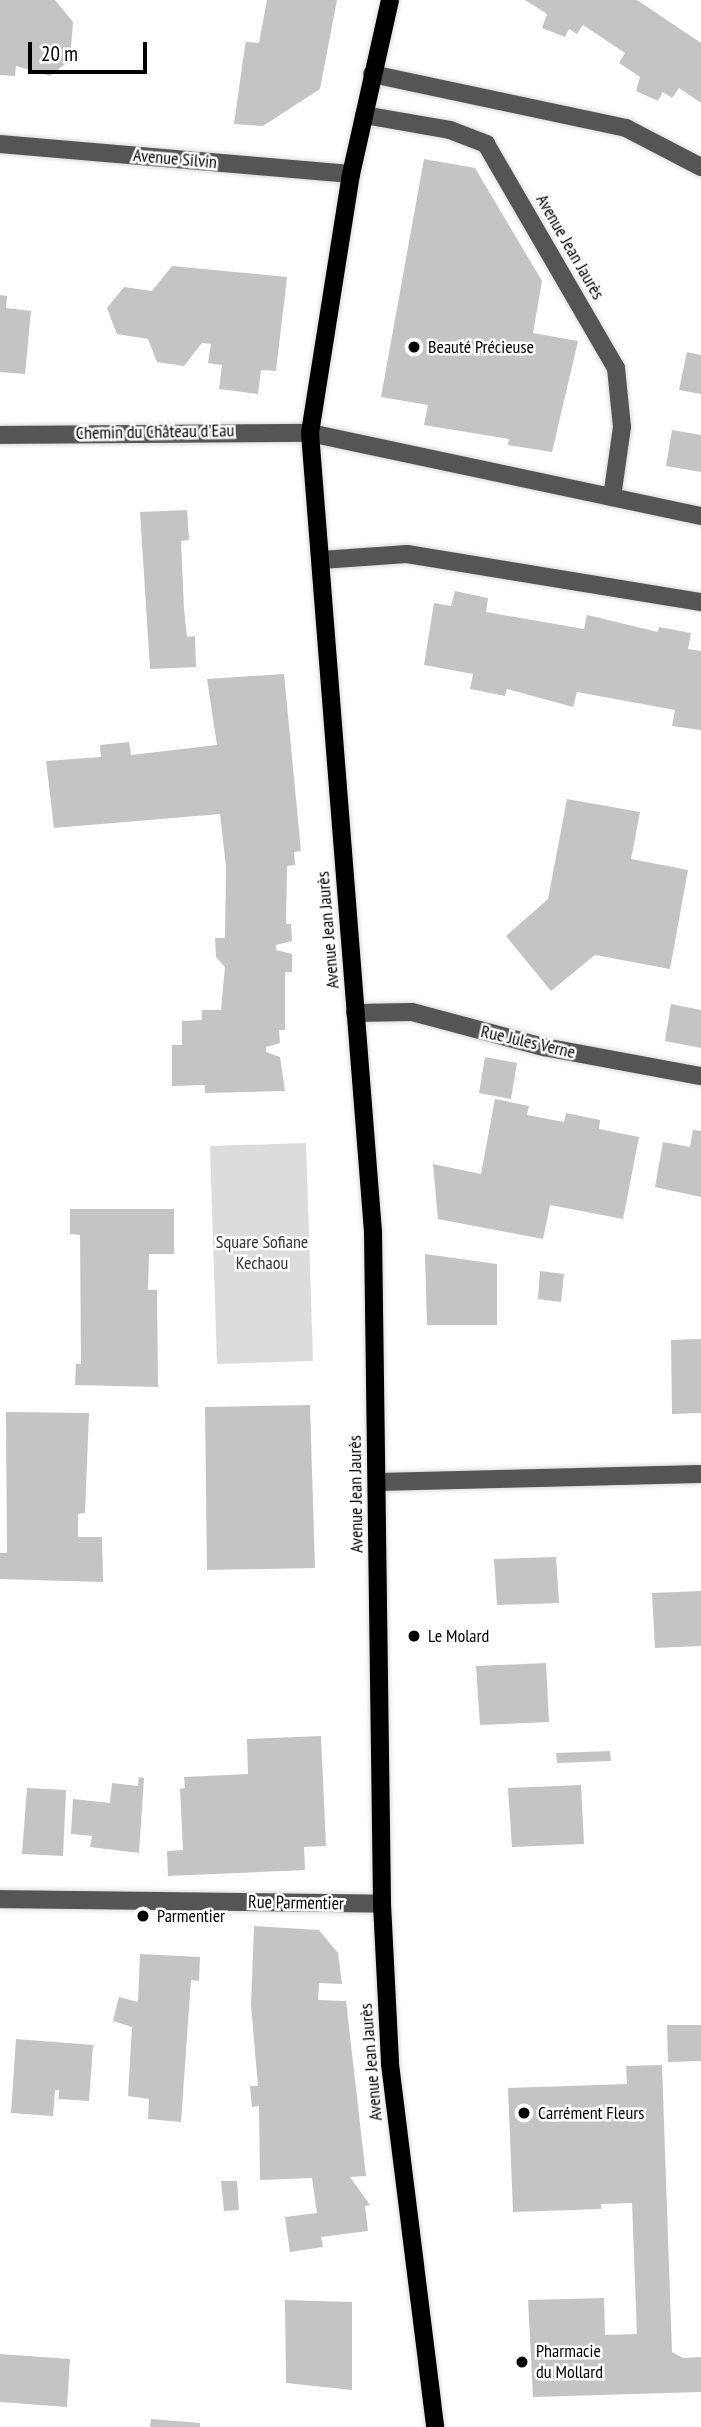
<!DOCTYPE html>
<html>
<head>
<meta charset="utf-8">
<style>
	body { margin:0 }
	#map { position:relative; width:701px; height:2427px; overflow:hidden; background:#fff; font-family:"PT Sans Narrow",sans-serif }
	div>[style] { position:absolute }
	.green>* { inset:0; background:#dcdcdc }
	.building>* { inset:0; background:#c4c4c4 }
	.roads { filter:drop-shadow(0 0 2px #dbdbdb) drop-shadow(0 0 2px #dbdbdb) }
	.minor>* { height:18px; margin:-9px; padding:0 9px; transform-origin:9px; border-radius:9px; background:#555 }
	.major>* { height:18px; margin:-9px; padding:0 9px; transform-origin:9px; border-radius:9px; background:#000 }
	.dots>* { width:19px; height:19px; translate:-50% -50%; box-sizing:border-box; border:4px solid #fff; border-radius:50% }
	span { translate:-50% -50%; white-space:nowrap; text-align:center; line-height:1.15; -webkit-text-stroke:5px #fff; paint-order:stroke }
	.street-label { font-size:18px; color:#000 }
	.poi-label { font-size:18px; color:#000 }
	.left { translate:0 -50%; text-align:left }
	.park-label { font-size:18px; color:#333 }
	.scale { position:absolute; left:28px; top:42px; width:119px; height:32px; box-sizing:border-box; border:4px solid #000; border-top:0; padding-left:9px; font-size:21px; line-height:24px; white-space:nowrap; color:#000; -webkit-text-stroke:5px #fff; paint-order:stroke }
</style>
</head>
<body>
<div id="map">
	<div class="green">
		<i style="clip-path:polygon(306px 1143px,313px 1361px,217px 1364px,210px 1146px)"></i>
	</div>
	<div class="building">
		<i style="clip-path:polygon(0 0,55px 0,73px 22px,70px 60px,50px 76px,16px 66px,15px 76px,0 75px)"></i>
		<i style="clip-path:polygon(267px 0,337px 0,320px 89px,263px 126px,234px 124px,245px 46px,246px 42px,259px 43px)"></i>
		<i style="clip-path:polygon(525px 0,637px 0,701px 43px,701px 103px,679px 88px,672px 98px,663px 92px,658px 101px,636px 91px,640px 77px,619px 63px,625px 53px,583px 25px,577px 34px,569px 29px,565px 37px,542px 28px,547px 14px)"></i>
		<i style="clip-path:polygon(424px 159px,475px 168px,542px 281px,533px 333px,578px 341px,552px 452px,508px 445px,509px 439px,424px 425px,428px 405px,381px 397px)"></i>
		<i style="clip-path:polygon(172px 266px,287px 277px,276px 371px,261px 370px,258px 394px,219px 389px,222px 365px,208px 363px,211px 344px,202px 343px,184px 366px,157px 362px,148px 339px,117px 334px,107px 308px,124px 287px,152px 291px)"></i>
		<i style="clip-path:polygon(0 295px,7px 296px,6px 308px,31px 311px,25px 374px,0 372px)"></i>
		<i style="clip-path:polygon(687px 352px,701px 355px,701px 394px,679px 390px)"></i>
		<i style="clip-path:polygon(672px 430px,701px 435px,701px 472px,666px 466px)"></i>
		<i style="clip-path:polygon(187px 510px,189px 540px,181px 541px,184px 609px,187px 637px,195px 636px,196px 667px,150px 669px,140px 512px)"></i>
		<i style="clip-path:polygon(455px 591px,488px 598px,486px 612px,584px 629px,587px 615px,658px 632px,659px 627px,691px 633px,688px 649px,701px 651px,701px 730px,672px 726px,675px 710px,577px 692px,573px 707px,507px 689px,505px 696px,470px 689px,473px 674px,424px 665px,434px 603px,451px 606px)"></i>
		<i style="clip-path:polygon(284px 674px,301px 851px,294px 852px,295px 865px,287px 866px,286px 924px,291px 924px,292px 941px,276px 945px,276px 950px,292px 954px,292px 972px,285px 972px,285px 1030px,279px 1030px,280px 1043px,266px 1047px,266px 1052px,280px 1057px,285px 1091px,205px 1093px,205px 1085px,172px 1086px,172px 1045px,182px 1045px,182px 1021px,202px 1020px,202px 1010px,221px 1010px,225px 967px,216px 957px,215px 938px,225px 938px,226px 867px,220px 814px,54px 828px,46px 761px,101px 757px,100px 745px,129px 742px,131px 755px,217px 745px,207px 679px)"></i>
		<i style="clip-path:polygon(567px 799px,640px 812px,631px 859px,688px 870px,670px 969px,595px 955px,551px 991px,506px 936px,548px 899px)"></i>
		<i style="clip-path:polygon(671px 1004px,701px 1010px,701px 1048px,665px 1041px)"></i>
		<i style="clip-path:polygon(485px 1057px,517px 1063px,511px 1099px,479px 1093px)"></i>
		<i style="clip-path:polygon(495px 1099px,529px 1106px,527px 1115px,564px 1122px,566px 1113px,600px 1120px,599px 1129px,639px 1137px,623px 1219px,550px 1205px,543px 1239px,438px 1219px,433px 1164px,481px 1174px)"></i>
		<i style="clip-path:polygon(693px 1130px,701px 1131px,701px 1197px,655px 1187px,663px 1142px,690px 1147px)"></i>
		<i style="clip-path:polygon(70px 1209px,174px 1209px,174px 1254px,149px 1254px,148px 1290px,157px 1290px,158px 1387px,75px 1385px,76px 1364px,81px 1364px,80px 1235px,70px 1234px)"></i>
		<i style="clip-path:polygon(425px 1254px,497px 1264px,497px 1325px,427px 1325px)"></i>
		<i style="clip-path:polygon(540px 1271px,564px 1274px,561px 1302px,538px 1299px)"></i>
		<i style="clip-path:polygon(701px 1339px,701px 1413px,672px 1414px,671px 1340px)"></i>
		<i style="clip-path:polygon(310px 1405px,315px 1568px,207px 1570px,205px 1407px)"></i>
		<i style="clip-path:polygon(6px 1412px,89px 1413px,85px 1513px,78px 1514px,78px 1537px,102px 1537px,103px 1582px,0 1579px,0 1553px,7px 1553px)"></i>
		<i style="clip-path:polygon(556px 1557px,559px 1603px,497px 1605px,494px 1559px)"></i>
		<i style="clip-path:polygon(701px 1591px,701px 1646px,655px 1648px,652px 1593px)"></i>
		<i style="clip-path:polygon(546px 1663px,549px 1722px,480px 1725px,476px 1666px)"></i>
		<i style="clip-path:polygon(321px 1736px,326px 1846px,304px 1847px,305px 1870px,168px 1876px,167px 1851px,183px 1850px,180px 1789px,185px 1788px,184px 1777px,248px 1774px,247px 1739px)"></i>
		<i style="clip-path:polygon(610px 1751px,611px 1761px,557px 1763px,556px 1753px)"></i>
		<i style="clip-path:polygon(139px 1777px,144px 1778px,139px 1853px,90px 1847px,92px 1836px,71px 1834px,73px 1799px,110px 1803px,112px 1783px,138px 1786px)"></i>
		<i style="clip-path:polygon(581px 1785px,584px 1844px,512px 1847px,508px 1788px)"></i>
		<i style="clip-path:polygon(27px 1788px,66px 1790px,63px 1856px,22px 1854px)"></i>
		<i style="clip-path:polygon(254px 1926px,319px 1930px,338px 1953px,342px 1984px,319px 1983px,318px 2000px,346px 2001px,366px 2176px,350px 2177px,370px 2205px,365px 2206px,368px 2231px,321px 2237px,323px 2247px,290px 2252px,285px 2217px,317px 2213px,312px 2178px,260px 2180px,259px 2106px,252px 2107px,250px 2086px,258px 2086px,251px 2005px)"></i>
		<i style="clip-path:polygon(140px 1954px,200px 1957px,199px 1981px,191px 1980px,181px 2122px,148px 2119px,149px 2099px,128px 2096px,132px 2027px,113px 2021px,119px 1997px,138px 2002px)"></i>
		<i style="clip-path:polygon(667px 2025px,701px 2025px,701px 2061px,668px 2062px)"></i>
		<i style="clip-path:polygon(16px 2039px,93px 2045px,89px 2101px,59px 2099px,59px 2090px,55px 2090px,53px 2116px,11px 2113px)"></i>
		<i style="clip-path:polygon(662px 2065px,672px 2352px,683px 2358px,701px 2357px,701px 2392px,533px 2397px,528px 2300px,604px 2298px,605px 2335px,637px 2334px,632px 2203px,601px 2204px,601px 2209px,513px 2212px,508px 2088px,627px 2084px,626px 2066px)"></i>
		<i style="clip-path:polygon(221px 2181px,237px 2181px,239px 2210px,224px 2211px)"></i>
		<i style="clip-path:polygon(285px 2300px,352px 2302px,352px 2390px,286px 2383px)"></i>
		<i style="clip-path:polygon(0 2354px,70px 2359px,67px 2407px,0 2402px)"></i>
		<i style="clip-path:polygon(151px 2419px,200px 2423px,200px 2427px,150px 2427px)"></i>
	</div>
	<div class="roads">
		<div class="minor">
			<i style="left:372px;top:74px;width:260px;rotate:12deg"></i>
			<i style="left:626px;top:128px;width:85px;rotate:27.5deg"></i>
			<i style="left:364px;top:115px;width:87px;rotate:9.9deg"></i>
			<i style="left:450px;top:130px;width:39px;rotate:21deg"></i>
			<i style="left:486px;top:144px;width:259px;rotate:59.9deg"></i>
			<i style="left:616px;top:368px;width:59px;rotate:84.2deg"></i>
			<i style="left:622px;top:427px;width:71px;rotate:98.1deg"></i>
			<i style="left:0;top:144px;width:352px;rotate:4.9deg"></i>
			<i style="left:0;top:435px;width:310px;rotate:-0.4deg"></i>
			<i style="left:310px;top:433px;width:400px;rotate:12deg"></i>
			<i style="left:321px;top:560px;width:86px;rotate:-4deg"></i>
			<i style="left:407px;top:554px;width:298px;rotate:9.3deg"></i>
			<i style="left:355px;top:1013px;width:57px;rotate:-1deg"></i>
			<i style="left:412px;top:1012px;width:137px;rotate:14.9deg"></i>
			<i style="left:544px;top:1047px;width:160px;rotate:10.5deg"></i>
			<i style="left:377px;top:1482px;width:324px;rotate:-1.4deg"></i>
			<i style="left:0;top:1899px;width:382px;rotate:0.7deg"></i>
		</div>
		<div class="major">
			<i style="left:390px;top:0;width:178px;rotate:102.6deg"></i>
			<i style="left:351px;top:174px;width:262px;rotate:99deg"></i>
			<i style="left:310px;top:433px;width:801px;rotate:85.49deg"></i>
			<i style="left:373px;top:1232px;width:672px;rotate:89.23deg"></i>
			<i style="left:382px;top:1904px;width:160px;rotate:87.1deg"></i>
			<i style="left:390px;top:2064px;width:366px;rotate:82.9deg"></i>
		</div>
	</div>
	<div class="dots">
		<i style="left:414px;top:347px;background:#000"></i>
		<i style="left:414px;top:1636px;background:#000"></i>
		<i style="left:143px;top:1916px;background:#000"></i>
		<i style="left:524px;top:2113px;background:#000"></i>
		<i style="left:522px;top:2362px;background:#000"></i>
	</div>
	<div class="street-label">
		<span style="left:175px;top:159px;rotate:5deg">Avenue Silvin</span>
		<span style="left:570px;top:247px;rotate:60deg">Avenue Jean Jaurès</span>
		<span style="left:155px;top:432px;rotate:-1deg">Chemin du Château d'Eau</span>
		<span style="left:328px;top:930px;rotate:-95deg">Avenue Jean Jaurès</span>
		<span style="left:528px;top:1042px;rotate:13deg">Rue Jules Verne</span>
		<span style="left:356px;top:1494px;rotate:-91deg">Avenue Jean Jaurès</span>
		<span style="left:296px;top:1903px;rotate:1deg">Rue Parmentier</span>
		<span style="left:371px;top:2062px;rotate:-95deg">Avenue Jean Jaurès</span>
	</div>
	<div class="poi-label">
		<span class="left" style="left:428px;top:347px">Beauté Précieuse</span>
		<span class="left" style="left:428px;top:1636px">Le Molard</span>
		<span class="left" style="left:157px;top:1916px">Parmentier</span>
		<span class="left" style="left:538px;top:2113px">Carrément Fleurs</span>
		<span class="left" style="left:536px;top:2362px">Pharmacie<br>du Mollard</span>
	</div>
	<div class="park-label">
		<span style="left:262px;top:1253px">Square Sofiane<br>Kechaou</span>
	</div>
	<div class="scale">20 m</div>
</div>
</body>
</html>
